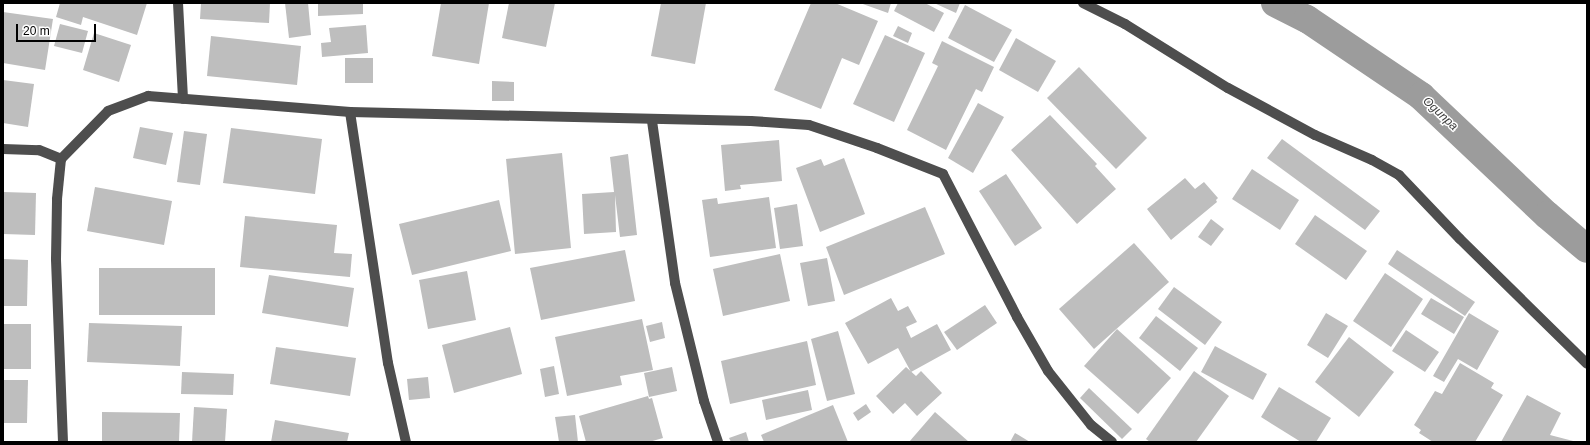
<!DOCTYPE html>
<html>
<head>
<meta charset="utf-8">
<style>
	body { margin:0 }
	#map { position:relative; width:1590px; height:445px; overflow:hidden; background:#fff; font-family:Arial,sans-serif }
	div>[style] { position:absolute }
	.canal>* { height:28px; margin:-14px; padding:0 14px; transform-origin:14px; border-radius:14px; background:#9c9c9c }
	.building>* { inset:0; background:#bebebe }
	.minor>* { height:10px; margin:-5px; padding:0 5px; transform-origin:5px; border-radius:5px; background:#4e4e4e }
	span { translate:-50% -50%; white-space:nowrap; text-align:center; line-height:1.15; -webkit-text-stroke:3px #fff; paint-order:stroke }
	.water-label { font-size:12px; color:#3d3d3d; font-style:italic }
	.frame { position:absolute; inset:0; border:4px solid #000; pointer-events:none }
	.scale { position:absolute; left:16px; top:24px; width:80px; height:18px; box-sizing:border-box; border:2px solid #000; border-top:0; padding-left:5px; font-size:12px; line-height:14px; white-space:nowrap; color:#000; -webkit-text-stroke:3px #fff; paint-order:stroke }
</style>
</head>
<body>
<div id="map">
	<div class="canal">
		<i style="left:1275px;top:3px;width:36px;rotate:27deg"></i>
		<i style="left:1307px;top:19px;width:138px;rotate:34deg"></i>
		<i style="left:1421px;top:96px;width:173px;rotate:43.4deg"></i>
		<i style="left:1547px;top:215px;width:52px;rotate:40.4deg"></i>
	</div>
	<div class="building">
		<i style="clip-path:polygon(60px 3px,147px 3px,137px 35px,83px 17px,81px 25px,56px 17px)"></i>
		<i style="clip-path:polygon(201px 3px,270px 3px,269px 23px,200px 19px)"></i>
		<i style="clip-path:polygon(285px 3px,308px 3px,311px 35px,289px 38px)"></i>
		<i style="clip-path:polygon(318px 3px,363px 3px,363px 14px,318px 16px)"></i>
		<i style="clip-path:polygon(441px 3px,489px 3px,479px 64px,432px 56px)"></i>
		<i style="clip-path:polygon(509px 3px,555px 3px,546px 47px,502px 38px)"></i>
		<i style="clip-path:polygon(661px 3px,706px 3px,695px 64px,651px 56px)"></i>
		<i style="clip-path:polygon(811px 3px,835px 3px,878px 21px,859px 65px,842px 58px,821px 109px,774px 90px)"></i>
		<i style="clip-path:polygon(860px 3px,891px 3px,888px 13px)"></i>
		<i style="clip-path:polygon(898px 3px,925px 3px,944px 13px,934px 32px,894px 11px)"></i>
		<i style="clip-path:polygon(934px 3px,960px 3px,956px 13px)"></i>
		<i style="clip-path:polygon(965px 5px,1012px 30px,994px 62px,948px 38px)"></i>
		<i style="clip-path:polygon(3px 12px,53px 19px,45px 70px,3px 63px)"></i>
		<i style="clip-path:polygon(60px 24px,88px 31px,82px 53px,54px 46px)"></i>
		<i style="clip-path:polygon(366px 25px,368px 53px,322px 57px,321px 43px,331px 42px,329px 28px)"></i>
		<i style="clip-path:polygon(898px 26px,912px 33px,908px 43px,893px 36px)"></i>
		<i style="clip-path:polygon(94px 33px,131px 45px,119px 82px,83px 70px)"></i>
		<i style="clip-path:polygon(885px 35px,925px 53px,894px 122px,853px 104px)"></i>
		<i style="clip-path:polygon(211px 36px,301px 46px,297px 85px,207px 76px)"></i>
		<i style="clip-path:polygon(1016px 38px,1056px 61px,1038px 92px,999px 70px)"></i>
		<i style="clip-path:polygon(942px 41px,994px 67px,982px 92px,976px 89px,946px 150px,907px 130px,938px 66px,932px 63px)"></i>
		<i style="clip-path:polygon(345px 58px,373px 58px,373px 83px,345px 83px)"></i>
		<i style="clip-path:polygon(1079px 67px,1147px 138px,1116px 169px,1047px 98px)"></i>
		<i style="clip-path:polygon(3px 80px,34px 84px,28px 127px,3px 123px)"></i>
		<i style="clip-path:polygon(492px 81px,514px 82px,514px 101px,492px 101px)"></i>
		<i style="clip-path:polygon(978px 103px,1004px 117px,973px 173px,948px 158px)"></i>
		<i style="clip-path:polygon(1050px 115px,1097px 164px,1095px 166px,1116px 189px,1077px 224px,1011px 150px)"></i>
		<i style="clip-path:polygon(140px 127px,173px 133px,166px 165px,133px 158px)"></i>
		<i style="clip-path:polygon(231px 128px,322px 139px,315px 194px,223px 183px)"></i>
		<i style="clip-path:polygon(184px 131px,207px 134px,200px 185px,177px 182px)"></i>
		<i style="clip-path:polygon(1282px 139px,1380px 211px,1365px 230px,1267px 158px)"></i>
		<i style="clip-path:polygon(779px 140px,782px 181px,740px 185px,741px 189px,725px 191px,721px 145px)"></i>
		<i style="clip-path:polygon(562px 153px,571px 248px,515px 254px,506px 159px)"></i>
		<i style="clip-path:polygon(628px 154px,637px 235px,620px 237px,615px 195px,616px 232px,584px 234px,582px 194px,614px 192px,610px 157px)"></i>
		<i style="clip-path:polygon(844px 158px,865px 214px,820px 232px,796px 168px,821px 159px,824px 166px)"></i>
		<i style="clip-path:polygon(1252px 169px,1299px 200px,1280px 230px,1232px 199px)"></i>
		<i style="clip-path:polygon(1006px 174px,1042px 228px,1015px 246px,979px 191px)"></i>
		<i style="clip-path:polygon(1185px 178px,1195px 189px,1204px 182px,1218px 198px,1216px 200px,1217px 202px,1171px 240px,1147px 209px)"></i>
		<i style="clip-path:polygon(95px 187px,172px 201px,164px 245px,87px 231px)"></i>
		<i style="clip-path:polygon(3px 192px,36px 193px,35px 235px,3px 234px)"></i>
		<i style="clip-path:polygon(769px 197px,776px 248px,710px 257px,702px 200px,717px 198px,718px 204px)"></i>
		<i style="clip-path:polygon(499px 200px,511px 251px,412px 275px,399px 224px)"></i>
		<i style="clip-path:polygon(797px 204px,803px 246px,780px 249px,774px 208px)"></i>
		<i style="clip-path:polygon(925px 207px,945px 254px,844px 295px,826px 247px)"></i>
		<i style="clip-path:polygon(1315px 215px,1367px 251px,1346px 280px,1295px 244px)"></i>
		<i style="clip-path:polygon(245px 216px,337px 225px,334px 253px,352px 254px,350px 277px,240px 267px)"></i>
		<i style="clip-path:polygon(1211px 219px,1224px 229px,1211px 246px,1198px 237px)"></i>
		<i style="clip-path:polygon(1134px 243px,1169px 282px,1094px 349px,1059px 309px)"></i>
		<i style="clip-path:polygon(625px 250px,635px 301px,541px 320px,530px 268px)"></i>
		<i style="clip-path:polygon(1397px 250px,1475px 302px,1465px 316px,1388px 264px)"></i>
		<i style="clip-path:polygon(780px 254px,790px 301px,723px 316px,713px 269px)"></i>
		<i style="clip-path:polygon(827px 258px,835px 301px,808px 306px,800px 263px)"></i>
		<i style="clip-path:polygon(3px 259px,28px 260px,27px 306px,3px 306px)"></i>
		<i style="clip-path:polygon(99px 268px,215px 268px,215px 315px,99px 315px)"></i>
		<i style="clip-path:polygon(467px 271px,476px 320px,428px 329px,419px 280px)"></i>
		<i style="clip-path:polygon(1385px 273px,1423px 299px,1391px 347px,1353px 321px)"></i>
		<i style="clip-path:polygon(269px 275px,354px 288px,348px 327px,262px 313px)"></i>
		<i style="clip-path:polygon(1174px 287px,1222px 322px,1205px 345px,1158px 309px)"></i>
		<i style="clip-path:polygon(891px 298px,898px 311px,908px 306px,917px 322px,906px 327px,911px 338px,937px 324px,951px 350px,911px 372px,898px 348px,868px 364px,845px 323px)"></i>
		<i style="clip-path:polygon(1431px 298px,1464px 317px,1454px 334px,1421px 314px)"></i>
		<i style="clip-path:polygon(985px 305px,997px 323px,957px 350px,944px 332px)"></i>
		<i style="clip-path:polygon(1326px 313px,1348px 326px,1328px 358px,1307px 345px)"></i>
		<i style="clip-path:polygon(1469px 313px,1499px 331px,1477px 370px,1458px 359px,1444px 382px,1433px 376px)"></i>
		<i style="clip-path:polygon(1156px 316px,1198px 348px,1180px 371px,1139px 338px)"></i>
		<i style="clip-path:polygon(642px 319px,653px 370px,620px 376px,622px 385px,567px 396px,555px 337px)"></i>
		<i style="clip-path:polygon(662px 322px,665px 338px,650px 342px,646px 326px)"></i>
		<i style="clip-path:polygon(89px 323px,182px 326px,180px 366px,87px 362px)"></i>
		<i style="clip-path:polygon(3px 324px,31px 324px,31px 369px,3px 369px)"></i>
		<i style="clip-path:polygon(510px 327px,522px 374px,454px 393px,442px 345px)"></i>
		<i style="clip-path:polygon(1117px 329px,1171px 378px,1138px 414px,1084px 366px)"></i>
		<i style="clip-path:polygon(1406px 330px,1439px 352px,1425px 372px,1392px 351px)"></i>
		<i style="clip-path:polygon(838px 331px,855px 394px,827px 401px,811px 339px)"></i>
		<i style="clip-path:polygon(1349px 337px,1394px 372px,1359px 417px,1315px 382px)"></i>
		<i style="clip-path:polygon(807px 341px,816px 385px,730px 404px,721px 361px)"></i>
		<i style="clip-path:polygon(1215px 346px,1267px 374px,1253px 400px,1201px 372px)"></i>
		<i style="clip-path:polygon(276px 347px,356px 358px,350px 396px,270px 384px)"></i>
		<i style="clip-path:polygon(1460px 363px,1494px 383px,1491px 388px,1503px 395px,1475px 442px,1433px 442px,1419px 433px,1421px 430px,1414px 425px,1435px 391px,1442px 394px)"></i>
		<i style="clip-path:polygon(554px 366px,559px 394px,545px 397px,540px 369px)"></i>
		<i style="clip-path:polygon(672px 367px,677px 391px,649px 397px,644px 373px)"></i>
		<i style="clip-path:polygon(906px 367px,916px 376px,921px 371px,942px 393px,917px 416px,905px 403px,893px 414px,876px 396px)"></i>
		<i style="clip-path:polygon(1194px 371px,1229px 396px,1196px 442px,1150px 442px,1146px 439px)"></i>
		<i style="clip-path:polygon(182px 372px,234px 374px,233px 395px,181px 394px)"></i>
		<i style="clip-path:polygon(428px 377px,430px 398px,409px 400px,407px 379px)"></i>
		<i style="clip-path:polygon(3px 380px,28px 380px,27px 423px,3px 423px)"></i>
		<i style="clip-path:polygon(1279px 387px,1331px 418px,1316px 442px,1301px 442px,1261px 417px)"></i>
		<i style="clip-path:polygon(1089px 388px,1132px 429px,1122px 439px,1080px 398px)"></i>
		<i style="clip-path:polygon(808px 390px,812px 410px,766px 420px,762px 400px)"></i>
		<i style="clip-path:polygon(1527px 395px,1561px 413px,1550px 435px,1577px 442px,1501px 442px)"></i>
		<i style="clip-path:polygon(648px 396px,649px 399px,652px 398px,663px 438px,649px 442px,586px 442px,579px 416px)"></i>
		<i style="clip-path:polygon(866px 404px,871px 412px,858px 421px,853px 413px)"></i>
		<i style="clip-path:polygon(833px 405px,848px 442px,764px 442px,761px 435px)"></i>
		<i style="clip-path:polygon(194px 407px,227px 409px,225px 442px,192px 442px)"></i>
		<i style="clip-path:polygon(102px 412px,180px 413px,179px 442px,102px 442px)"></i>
		<i style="clip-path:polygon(935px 412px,969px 442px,909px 442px)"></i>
		<i style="clip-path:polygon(575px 415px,578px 442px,559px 442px,555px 417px)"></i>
		<i style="clip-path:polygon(275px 420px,349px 433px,347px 442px,271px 442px)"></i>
		<i style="clip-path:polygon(746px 432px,749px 442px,731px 442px,729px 438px)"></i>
		<i style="clip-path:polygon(1015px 433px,1030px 442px,1010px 442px)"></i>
	</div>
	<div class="minor">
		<i style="left:178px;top:3px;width:96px;rotate:87deg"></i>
		<i style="left:1083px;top:3px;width:47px;rotate:26.6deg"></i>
		<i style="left:1125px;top:24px;width:121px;rotate:31.9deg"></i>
		<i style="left:1228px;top:88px;width:99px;rotate:28.4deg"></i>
		<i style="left:1315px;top:135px;width:62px;rotate:23.7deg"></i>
		<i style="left:1372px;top:160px;width:31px;rotate:29deg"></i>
		<i style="left:1399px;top:175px;width:88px;rotate:46.4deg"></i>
		<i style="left:1460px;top:239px;width:178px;rotate:44.5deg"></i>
		<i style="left:350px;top:112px;width:254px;rotate:81.4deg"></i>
		<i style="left:388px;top:363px;width:81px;rotate:77.2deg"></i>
		<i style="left:652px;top:121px;width:164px;rotate:81.9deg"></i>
		<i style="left:675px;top:283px;width:122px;rotate:76.2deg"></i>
		<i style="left:704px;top:401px;width:43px;rotate:71.1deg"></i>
		<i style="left:3px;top:149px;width:36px;rotate:2deg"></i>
		<i style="left:39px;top:150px;width:24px;rotate:22deg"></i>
		<i style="left:63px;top:442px;width:183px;rotate:-92.2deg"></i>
		<i style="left:56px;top:259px;width:60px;rotate:-89deg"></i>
		<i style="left:57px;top:199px;width:40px;rotate:-84.3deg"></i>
		<i style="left:61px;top:159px;width:67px;rotate:-45.6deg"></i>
		<i style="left:108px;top:111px;width:43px;rotate:-20.6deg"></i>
		<i style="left:148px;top:96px;width:203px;rotate:4.5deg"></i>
		<i style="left:350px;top:112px;width:401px;rotate:1.3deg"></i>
		<i style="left:751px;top:121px;width:58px;rotate:3.9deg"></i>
		<i style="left:809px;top:125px;width:72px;rotate:18.7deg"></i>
		<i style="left:877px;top:148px;width:71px;rotate:21.5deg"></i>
		<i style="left:943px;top:174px;width:161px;rotate:62.6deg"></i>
		<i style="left:1017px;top:317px;width:62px;rotate:60.1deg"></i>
		<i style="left:1048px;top:371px;width:69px;rotate:51.5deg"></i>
		<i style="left:1091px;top:425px;width:27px;rotate:39deg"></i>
	</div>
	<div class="water-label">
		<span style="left:1440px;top:114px;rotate:43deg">Ogunpa</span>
	</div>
	<div class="frame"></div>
	<div class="scale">20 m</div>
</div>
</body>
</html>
